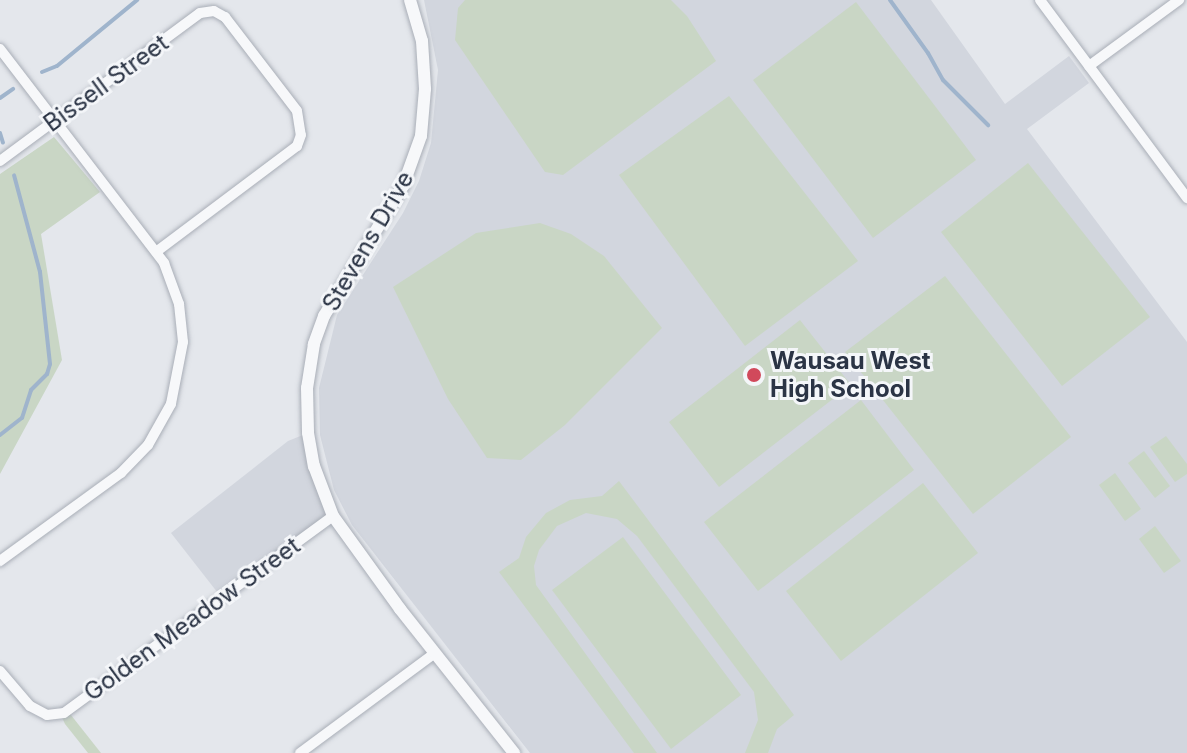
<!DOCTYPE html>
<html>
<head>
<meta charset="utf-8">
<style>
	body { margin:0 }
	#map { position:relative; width:1187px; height:753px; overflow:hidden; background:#e4e7ec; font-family:Inter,sans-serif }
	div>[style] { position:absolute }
	.built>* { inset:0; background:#d2d6de }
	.green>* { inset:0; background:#c9d6c5 }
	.stream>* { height:4px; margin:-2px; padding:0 2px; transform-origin:2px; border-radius:2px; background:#9fb4cc }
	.roads { filter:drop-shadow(0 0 2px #a9aeb7) drop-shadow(0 0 2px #a9aeb7) }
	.minor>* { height:10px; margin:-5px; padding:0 5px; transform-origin:5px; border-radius:5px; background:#f7f8fa }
	.tertiary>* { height:12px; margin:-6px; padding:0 6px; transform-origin:6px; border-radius:6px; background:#f7f8fa }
	.dots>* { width:22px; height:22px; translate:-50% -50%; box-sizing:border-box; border:4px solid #f4f6f9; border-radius:50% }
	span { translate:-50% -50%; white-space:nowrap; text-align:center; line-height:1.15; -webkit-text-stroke:6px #f4f6f9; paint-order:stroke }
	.street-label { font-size:24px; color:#2b3445 }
	.poi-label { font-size:24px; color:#2b3445; font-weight:700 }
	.left { translate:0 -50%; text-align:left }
</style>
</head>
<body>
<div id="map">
	<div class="built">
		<i style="clip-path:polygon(424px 0,931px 0,1005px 104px,1069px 56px,1089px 83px,1027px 129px,1187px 342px,1187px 753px,530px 753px,352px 525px,334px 490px,320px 435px,319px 388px,337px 315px,403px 213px,419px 181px,431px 143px,438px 70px)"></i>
		<i style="clip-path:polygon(308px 433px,333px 516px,221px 597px,171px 533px,288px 441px)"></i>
	</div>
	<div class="green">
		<i style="clip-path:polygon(465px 0,671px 0,687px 16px,716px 61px,563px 175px,545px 172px,455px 40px,458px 8px)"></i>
		<i style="clip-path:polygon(856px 2px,976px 160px,873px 238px,753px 80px)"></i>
		<i style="clip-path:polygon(729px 96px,858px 261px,745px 346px,619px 175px)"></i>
		<i style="clip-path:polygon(54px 137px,100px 192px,41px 234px,62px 360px,0 474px,0 174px)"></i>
		<i style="clip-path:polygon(1028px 163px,1150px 317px,1062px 386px,941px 232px)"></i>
		<i style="clip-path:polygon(540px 223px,571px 234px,604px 256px,662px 328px,565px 425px,521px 460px,487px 458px,448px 399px,393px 287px,476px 233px)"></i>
		<i style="clip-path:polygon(945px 276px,1071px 437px,973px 514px,845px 352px)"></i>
		<i style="clip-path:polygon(800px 320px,851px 385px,719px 487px,669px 422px)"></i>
		<i style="clip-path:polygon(861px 400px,914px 470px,758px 591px,704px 522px)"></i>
		<i style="clip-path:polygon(1166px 436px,1187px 464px,1187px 474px,1175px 482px,1150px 447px)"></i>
		<i style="clip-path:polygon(1144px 451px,1170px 486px,1155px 498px,1128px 463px)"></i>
		<i style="clip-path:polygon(1115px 473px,1141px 509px,1125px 521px,1099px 485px)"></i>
		<i style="clip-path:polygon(619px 481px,794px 715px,777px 729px,768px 753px,745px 753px,758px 720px,754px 692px,637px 536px,617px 519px,586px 513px,557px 526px,539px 550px,534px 566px,536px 585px,657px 753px,634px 753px,499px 572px,519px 558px,526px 537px,546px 513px,570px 500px,602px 496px)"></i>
		<i style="clip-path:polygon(923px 483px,978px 553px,841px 661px,786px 591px)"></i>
		<i style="clip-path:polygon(1155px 526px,1181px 561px,1164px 573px,1139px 539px)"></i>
		<i style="clip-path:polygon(623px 537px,741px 695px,671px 749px,552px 590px)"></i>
		<i style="clip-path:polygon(67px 710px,101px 753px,88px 753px,65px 724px,60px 713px)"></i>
	</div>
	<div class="stream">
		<i style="left:890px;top:0;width:65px;rotate:54.4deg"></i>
		<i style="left:928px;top:53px;width:31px;rotate:61deg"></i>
		<i style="left:943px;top:80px;width:64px;rotate:45deg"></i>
		<i style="left:42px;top:72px;width:16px;rotate:-22deg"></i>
		<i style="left:57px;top:66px;width:104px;rotate:-39.5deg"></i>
		<i style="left:0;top:98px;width:16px;rotate:-35deg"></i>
		<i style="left:0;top:133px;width:10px;rotate:73deg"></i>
		<i style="left:0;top:435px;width:28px;rotate:-38deg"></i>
		<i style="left:22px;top:418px;width:29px;rotate:-72deg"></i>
		<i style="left:31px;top:390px;width:23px;rotate:-45deg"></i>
		<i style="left:47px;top:374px;width:10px;rotate:-73deg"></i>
		<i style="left:50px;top:364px;width:93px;rotate:-96.2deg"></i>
		<i style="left:40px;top:272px;width:100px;rotate:-105deg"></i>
	</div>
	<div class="roads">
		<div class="minor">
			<i style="left:1040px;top:0;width:247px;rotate:53.4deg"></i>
			<i style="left:0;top:49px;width:270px;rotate:52.5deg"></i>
			<i style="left:164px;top:263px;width:44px;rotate:69.9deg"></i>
			<i style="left:179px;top:304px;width:38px;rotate:84deg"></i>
			<i style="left:183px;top:342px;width:63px;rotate:101deg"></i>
			<i style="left:171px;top:404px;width:47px;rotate:119.3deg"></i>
			<i style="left:148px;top:445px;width:39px;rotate:134deg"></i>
			<i style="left:121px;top:473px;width:150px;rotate:144deg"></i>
			<i style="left:1089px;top:66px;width:112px;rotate:-36.3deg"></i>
			<i style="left:0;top:161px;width:249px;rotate:-36.5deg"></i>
			<i style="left:200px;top:13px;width:14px;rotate:-8deg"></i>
			<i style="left:214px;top:11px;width:13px;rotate:29deg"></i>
			<i style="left:225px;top:17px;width:118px;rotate:52.5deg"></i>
			<i style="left:297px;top:111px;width:24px;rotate:81deg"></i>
			<i style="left:301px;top:135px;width:12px;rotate:110deg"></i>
			<i style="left:297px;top:146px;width:176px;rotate:143.1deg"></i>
			<i style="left:0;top:671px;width:46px;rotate:49.4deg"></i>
			<i style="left:30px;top:706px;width:19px;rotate:28deg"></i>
			<i style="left:47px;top:715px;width:17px;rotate:-7deg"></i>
			<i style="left:64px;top:713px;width:333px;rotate:-36.2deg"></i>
			<i style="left:300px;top:753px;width:168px;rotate:-36.5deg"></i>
		</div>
		<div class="tertiary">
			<i style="left:410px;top:0;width:43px;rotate:73.7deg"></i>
			<i style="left:422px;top:41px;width:48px;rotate:86.4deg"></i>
			<i style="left:425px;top:89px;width:47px;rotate:94.9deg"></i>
			<i style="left:421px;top:136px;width:53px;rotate:109.8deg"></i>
			<i style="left:403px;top:186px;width:152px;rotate:121.3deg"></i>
			<i style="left:324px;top:316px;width:30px;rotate:110deg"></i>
			<i style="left:314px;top:344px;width:45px;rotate:99deg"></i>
			<i style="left:307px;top:388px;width:45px;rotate:88.7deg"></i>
			<i style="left:308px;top:433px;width:34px;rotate:80deg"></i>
			<i style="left:314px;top:466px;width:53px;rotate:69.2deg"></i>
			<i style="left:333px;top:516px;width:115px;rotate:54.2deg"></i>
			<i style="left:400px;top:609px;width:184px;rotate:51.6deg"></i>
		</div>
	</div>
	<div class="dots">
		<i style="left:754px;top:375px;background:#d1495b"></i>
	</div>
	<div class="street-label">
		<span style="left:106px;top:83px;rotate:-36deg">Bissell Street</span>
		<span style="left:368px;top:241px;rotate:-60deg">Stevens Drive</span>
		<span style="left:192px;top:619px;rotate:-36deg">Golden Meadow Street</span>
	</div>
	<div class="poi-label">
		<span class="left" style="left:770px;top:375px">Wausau West<br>High School</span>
	</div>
</div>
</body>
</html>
